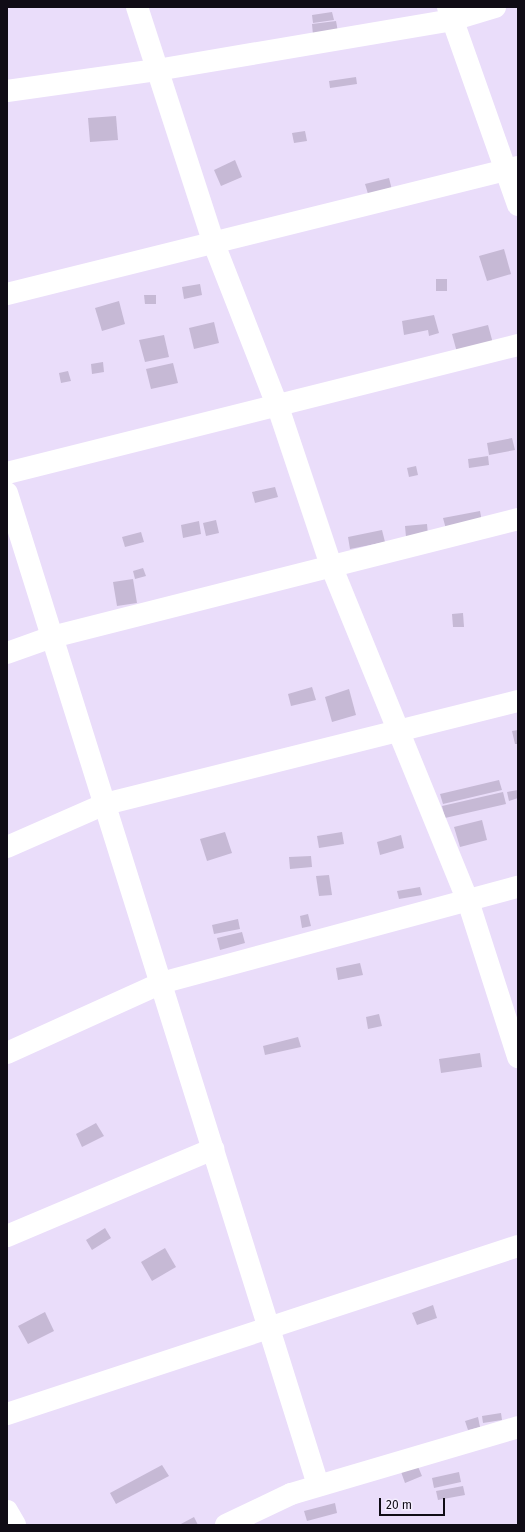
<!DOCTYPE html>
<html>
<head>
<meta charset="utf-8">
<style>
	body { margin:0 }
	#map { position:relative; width:525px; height:1532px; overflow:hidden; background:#eaddfa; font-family:"Fira Sans",sans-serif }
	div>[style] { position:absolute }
	.building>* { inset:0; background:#c6b9d5 }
	.street>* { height:22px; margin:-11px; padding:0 11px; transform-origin:11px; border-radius:11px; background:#fff }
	span { translate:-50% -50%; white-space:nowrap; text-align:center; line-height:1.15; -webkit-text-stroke:3px #f4edfe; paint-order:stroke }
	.frame { position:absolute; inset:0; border:8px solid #100c15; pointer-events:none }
	.scale { position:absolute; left:379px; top:1498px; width:66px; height:18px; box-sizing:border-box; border:2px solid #100c15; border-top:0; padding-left:5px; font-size:12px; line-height:14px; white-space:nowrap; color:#100c15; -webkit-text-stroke:3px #f4edfe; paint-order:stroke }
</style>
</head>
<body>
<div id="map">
	<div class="building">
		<i style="clip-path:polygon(332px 12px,334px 20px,313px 23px,312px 15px)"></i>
		<i style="clip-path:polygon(336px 21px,338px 32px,313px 35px,312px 24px)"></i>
		<i style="clip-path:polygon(356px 77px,357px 84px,330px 88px,329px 81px)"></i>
		<i style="clip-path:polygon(116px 116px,118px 140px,90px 142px,88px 118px)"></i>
		<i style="clip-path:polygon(305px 131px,307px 141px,294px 143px,292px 133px)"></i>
		<i style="clip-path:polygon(235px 160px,242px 177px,221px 186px,214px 170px)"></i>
		<i style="clip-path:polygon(389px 178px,392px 190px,369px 197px,365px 184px)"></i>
		<i style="clip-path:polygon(504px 249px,511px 274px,487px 281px,479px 256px)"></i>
		<i style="clip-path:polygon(436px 279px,447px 279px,447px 291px,436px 291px)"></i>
		<i style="clip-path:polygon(200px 284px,202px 295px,184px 299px,182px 287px)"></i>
		<i style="clip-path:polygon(144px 295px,156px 295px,156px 304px,145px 304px)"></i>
		<i style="clip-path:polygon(119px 301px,125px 324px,102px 331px,95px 308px)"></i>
		<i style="clip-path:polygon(434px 315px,439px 333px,429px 336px,428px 330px,404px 335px,402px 321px)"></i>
		<i style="clip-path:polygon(214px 322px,219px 343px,194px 349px,189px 328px)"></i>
		<i style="clip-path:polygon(488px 325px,494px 347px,458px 356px,452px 334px)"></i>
		<i style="clip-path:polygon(164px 335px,169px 357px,145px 362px,139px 340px)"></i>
		<i style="clip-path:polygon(103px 362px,104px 372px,92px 374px,91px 364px)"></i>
		<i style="clip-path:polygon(173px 363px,178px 383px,151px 389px,146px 369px)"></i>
		<i style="clip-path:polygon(68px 371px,71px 381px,61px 383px,59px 373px)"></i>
		<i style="clip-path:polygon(512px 438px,515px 450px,489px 455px,487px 443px)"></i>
		<i style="clip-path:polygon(488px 456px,489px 465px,469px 468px,468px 459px)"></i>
		<i style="clip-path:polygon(416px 466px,418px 475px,409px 477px,407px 468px)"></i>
		<i style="clip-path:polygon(275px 487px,278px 497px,255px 503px,252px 492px)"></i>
		<i style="clip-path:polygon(480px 511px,482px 522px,446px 529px,443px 518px)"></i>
		<i style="clip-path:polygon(216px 520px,219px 533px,206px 536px,203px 523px)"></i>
		<i style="clip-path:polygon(199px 521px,201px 534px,183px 538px,181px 525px)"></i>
		<i style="clip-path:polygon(427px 524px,428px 535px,406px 537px,405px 526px)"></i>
		<i style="clip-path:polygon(382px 530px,385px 542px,350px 549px,348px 537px)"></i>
		<i style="clip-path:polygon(141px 532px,144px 542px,125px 547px,122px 537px)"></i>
		<i style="clip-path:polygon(143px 568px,146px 576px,135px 579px,133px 571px)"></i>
		<i style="clip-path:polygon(133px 579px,137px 603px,117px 606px,113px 582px)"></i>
		<i style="clip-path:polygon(463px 613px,464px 627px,453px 627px,452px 614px)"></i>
		<i style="clip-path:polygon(312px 687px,316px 700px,291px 706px,288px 694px)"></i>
		<i style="clip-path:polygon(349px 689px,356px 715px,332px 722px,325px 697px)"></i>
		<i style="clip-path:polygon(518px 730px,518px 744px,515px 744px,512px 731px)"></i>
		<i style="clip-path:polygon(499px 780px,502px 790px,443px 804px,440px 794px)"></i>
		<i style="clip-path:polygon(518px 790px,518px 798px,509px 801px,507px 792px)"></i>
		<i style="clip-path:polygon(503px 792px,506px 804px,445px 818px,442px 806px)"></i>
		<i style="clip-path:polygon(482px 820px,487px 840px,460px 847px,454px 827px)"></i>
		<i style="clip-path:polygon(225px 832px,232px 853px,207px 861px,200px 839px)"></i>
		<i style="clip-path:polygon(342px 832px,344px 844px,319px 848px,317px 836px)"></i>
		<i style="clip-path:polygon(401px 835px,404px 848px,380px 855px,377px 842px)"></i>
		<i style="clip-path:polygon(311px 856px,312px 867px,290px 869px,289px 857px)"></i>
		<i style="clip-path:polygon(329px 875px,332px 895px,319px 896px,316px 876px)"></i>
		<i style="clip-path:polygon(420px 887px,422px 895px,399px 899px,397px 891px)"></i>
		<i style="clip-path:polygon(308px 914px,311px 926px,302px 928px,300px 916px)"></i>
		<i style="clip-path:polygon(238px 919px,240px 929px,214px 934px,212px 925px)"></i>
		<i style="clip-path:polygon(242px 932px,245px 943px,220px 950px,217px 938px)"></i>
		<i style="clip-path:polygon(360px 963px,363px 975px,338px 980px,336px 968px)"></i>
		<i style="clip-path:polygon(379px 1014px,382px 1026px,368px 1029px,366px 1017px)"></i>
		<i style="clip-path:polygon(298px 1037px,301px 1047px,265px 1055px,263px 1046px)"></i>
		<i style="clip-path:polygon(480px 1053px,482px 1067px,441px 1073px,439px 1059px)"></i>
		<i style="clip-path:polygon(96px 1123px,104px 1136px,82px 1147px,76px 1134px)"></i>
		<i style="clip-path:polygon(105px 1228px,111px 1238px,92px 1250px,86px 1240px)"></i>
		<i style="clip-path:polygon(165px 1248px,176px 1267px,152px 1281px,141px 1262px)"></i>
		<i style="clip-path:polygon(433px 1305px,437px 1318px,417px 1325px,412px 1313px)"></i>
		<i style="clip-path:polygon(45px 1312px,54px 1331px,28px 1344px,18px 1326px)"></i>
		<i style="clip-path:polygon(501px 1413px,502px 1420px,483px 1423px,482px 1416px)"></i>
		<i style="clip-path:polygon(478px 1417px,480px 1427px,468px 1430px,465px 1421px)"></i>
		<i style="clip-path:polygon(416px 1462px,422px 1476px,405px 1483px,400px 1469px)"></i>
		<i style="clip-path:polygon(162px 1465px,169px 1476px,116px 1504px,110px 1493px)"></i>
		<i style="clip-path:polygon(459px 1472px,461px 1482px,434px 1488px,432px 1478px)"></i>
		<i style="clip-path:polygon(463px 1486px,465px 1495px,438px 1500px,436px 1491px)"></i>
		<i style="clip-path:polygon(335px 1503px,337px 1513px,307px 1521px,304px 1511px)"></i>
		<i style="clip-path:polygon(194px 1517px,198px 1525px,179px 1525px)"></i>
	</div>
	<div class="street">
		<i style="left:137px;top:7px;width:249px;rotate:72deg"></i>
		<i style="left:214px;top:244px;width:175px;rotate:68.6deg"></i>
		<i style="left:278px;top:407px;width:170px;rotate:71.5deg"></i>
		<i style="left:332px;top:568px;width:360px;rotate:67.8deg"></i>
		<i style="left:468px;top:901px;width:164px;rotate:72.2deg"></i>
		<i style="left:448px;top:7px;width:210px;rotate:70.5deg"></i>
		<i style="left:7px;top:91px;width:151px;rotate:-8deg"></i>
		<i style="left:157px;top:70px;width:299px;rotate:-9.6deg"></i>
		<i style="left:452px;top:20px;width:45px;rotate:-16.8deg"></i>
		<i style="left:7px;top:294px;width:527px;rotate:-13.96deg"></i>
		<i style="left:7px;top:473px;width:527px;rotate:-14.06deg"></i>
		<i style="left:7px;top:493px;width:1040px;rotate:72.59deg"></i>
		<i style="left:7px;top:653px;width:48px;rotate:-19.6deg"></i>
		<i style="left:52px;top:637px;width:481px;rotate:-14.2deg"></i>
		<i style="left:7px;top:847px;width:107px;rotate:-23.7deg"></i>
		<i style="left:105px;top:804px;width:426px;rotate:-14deg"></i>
		<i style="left:7px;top:1053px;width:169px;rotate:-24.4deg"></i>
		<i style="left:161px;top:983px;width:370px;rotate:-15.1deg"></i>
		<i style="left:7px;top:1236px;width:224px;rotate:-22.9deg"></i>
		<i style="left:7px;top:1414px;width:538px;rotate:-18.2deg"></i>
		<i style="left:7px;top:1511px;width:16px;rotate:60deg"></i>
		<i style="left:226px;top:1525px;width:72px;rotate:-25.5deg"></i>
		<i style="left:291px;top:1494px;width:237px;rotate:-16.4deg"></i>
	</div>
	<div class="frame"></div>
	<div class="scale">20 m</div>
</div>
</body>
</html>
